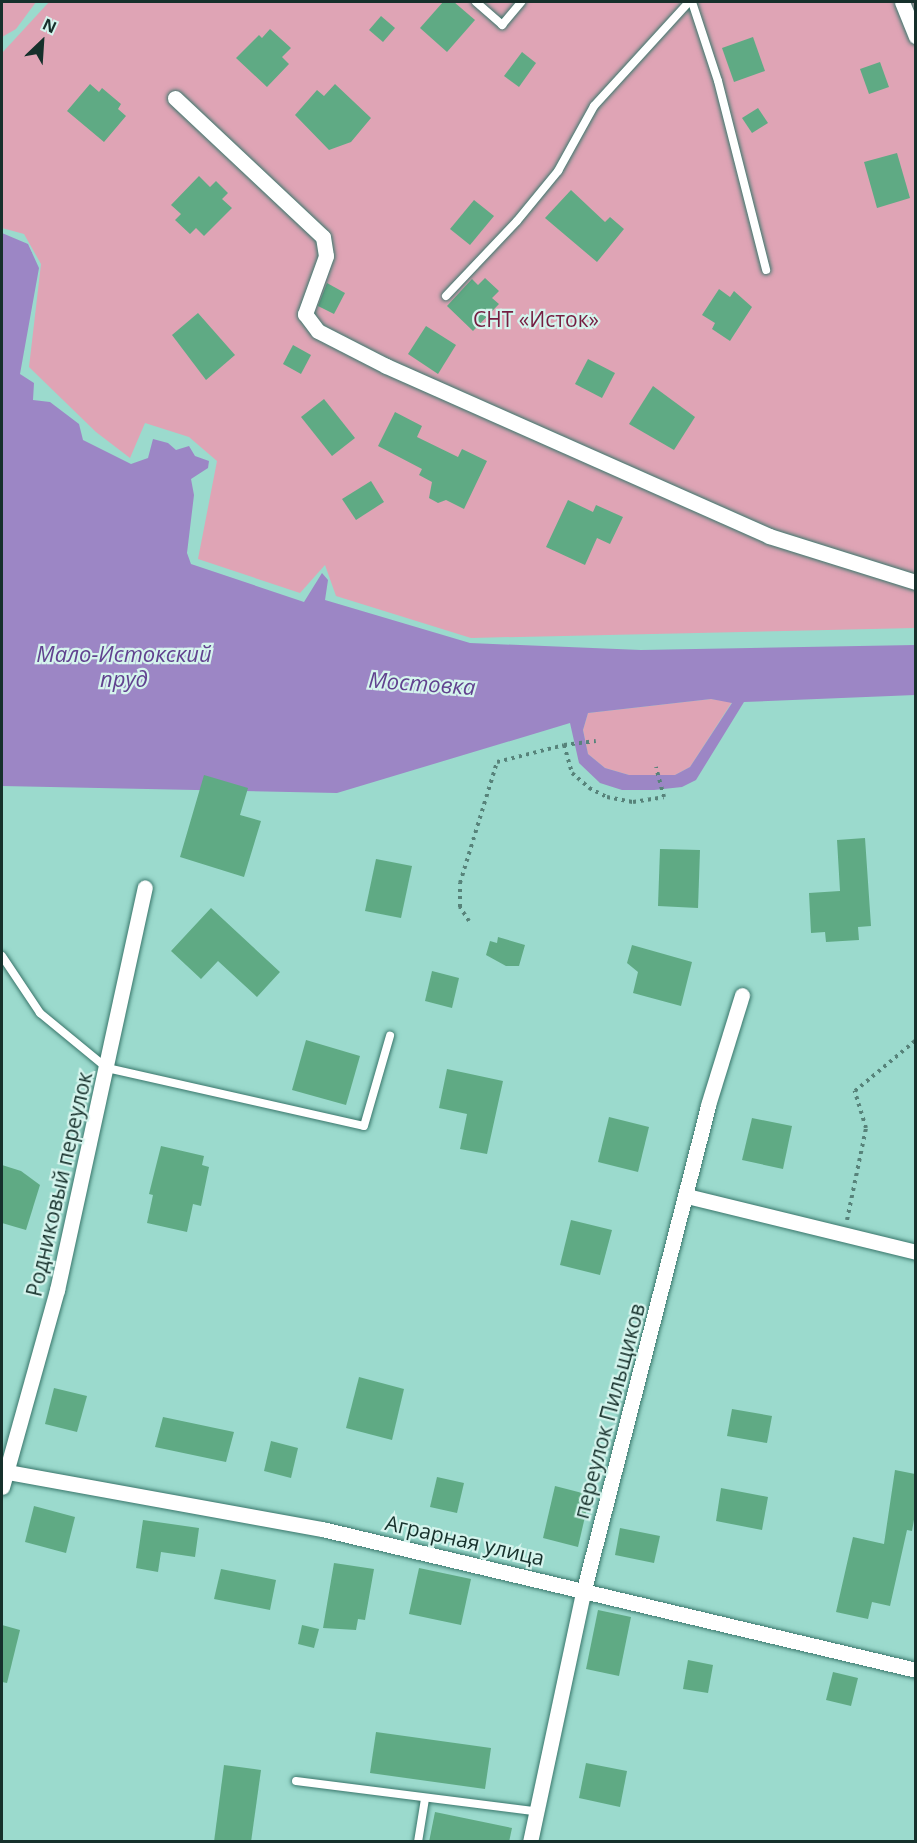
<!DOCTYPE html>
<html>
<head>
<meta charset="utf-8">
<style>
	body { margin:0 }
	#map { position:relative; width:917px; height:1843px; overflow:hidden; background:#9bdacd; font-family:"Open Sans",sans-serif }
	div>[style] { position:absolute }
	.green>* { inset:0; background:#dfa4b5 }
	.water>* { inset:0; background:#9c86c5 }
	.building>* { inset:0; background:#5faa84 }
	.path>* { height:4px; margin-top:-2px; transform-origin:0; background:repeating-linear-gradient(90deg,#57837a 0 3px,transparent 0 7.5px) }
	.roads { filter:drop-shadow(0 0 2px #39766b) drop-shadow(0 0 2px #39766b) }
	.service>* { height:8px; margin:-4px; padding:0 4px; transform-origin:4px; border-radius:4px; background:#fff }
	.minor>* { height:15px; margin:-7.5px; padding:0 7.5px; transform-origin:7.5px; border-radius:7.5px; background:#fff }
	span { translate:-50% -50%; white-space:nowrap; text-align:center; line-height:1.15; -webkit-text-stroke:4.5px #d5f4ed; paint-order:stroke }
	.park-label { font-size:21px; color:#751e41 }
	.street-label { font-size:21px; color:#16302b }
	.water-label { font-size:22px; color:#61428f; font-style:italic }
	.frame { position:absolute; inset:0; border:3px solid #16302b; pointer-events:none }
	.north { position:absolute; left:12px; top:12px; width:60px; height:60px; -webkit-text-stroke:4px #d5f4ed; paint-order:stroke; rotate:25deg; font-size:16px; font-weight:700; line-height:24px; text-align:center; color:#16302b }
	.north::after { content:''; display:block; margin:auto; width:21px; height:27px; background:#16302b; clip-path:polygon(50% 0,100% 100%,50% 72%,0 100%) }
</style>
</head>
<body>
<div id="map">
	<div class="green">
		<i style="clip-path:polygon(2px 2px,36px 2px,16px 29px,2px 37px)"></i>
		<i style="clip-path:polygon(49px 2px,915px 2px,915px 628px,471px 638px,336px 596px,325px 565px,300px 593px,198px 559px,217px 461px,189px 437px,145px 423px,130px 458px,96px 432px,29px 367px,41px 264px,24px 234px,2px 228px,2px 53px)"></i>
		<i style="clip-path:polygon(711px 699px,732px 702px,690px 767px,675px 775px,629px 775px,605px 768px,588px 754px,583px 730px,588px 713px)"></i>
	</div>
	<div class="water">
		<i style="clip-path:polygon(evenodd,2px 233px,28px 244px,39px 268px,20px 374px,34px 383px,33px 400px,50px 402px,79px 424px,83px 440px,131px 464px,148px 458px,153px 439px,168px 443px,176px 450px,189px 446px,195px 456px,209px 461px,208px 468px,191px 479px,194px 495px,187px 553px,191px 564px,304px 602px,322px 573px,328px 580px,325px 600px,470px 643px,641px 650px,915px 645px,915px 695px,744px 702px,696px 780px,682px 787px,654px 790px,622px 790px,600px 783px,579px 763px,570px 723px,337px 793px,2px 786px,2px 233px,711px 699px,732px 703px,690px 767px,675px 775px,629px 775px,605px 768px,588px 754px,583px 730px,588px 713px,711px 699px)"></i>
	</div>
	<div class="building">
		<i style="clip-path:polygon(443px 2px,454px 2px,475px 20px,447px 52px,420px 28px)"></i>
		<i style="clip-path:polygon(381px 16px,395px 28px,383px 42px,369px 30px)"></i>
		<i style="clip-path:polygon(270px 29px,291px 48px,282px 57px,289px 64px,267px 87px,236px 58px,259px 35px,262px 38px)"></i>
		<i style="clip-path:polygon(753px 37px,765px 71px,734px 82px,722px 48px)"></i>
		<i style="clip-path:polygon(522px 52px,536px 63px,519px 87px,504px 76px)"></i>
		<i style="clip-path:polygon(880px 62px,889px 87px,869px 94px,860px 69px)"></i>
		<i style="clip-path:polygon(90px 84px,99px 92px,102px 88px,121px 104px,118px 109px,126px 116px,104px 142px,67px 111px)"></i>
		<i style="clip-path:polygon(335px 84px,371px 118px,351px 142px,329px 150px,295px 115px,317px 90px,324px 96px)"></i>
		<i style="clip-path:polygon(758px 108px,768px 123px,752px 133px,742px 118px)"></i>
		<i style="clip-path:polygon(897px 153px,910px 198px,877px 208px,864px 162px)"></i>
		<i style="clip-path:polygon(199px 176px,210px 187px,216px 181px,228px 193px,222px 199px,232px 208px,204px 236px,196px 228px,190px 234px,175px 220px,181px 214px,171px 205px)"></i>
		<i style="clip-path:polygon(571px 190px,605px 222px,610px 217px,624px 229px,597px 262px,545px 218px)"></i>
		<i style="clip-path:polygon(474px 200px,494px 216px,470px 245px,450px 229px)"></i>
		<i style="clip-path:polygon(485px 278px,499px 291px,492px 298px,499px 304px,473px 331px,447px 306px,472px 279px,478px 285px)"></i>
		<i style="clip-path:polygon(327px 283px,345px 293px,334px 314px,318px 306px)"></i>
		<i style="clip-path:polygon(719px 289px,730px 297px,734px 291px,752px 307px,730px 341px,712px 329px,715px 323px,702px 315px)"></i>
		<i style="clip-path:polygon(198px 313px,235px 355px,206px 380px,172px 335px)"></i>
		<i style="clip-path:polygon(426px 326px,456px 345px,438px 374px,408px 354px)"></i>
		<i style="clip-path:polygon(293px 345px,311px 355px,301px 374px,283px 364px)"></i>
		<i style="clip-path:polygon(588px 359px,615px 373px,602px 398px,575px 384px)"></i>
		<i style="clip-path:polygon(653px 386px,695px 417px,674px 450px,629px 424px)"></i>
		<i style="clip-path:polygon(324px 399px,355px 438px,332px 456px,301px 417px)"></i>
		<i style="clip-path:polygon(395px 412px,422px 426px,417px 437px,458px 457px,462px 449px,487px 461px,464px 509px,446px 500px,438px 503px,429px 498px,432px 482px,419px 475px,422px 469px,378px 446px)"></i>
		<i style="clip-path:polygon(371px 481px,384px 502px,356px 520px,342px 499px)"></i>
		<i style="clip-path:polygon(568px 500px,593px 512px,596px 505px,623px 517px,610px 544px,597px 538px,585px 565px,546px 547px)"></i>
		<i style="clip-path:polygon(204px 775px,248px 788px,240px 815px,261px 821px,244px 877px,180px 857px)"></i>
		<i style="clip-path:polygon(865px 838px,871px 926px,858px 927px,859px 940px,826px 942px,825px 932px,811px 933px,809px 893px,840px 891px,837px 840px)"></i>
		<i style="clip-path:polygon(660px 849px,700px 850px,698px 908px,658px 906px)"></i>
		<i style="clip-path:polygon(376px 859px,412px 866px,401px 918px,365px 911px)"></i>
		<i style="clip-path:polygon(211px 908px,280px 972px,257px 997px,218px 961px,201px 979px,171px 951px)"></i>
		<i style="clip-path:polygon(498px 937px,525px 945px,519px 966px,506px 966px,486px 955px,490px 941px,497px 943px)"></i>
		<i style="clip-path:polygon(632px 945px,692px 962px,681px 1006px,633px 993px,638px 972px,627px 963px)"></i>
		<i style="clip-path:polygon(432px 971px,459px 978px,452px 1008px,425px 1001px)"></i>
		<i style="clip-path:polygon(306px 1040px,360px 1056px,346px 1105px,292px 1090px)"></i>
		<i style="clip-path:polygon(447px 1069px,503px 1081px,487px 1154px,460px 1149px,467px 1114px,439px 1108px)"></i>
		<i style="clip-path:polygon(609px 1117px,649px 1127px,638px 1172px,598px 1162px)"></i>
		<i style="clip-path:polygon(752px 1118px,792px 1126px,783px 1169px,742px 1160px)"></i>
		<i style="clip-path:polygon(161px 1146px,204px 1156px,202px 1165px,209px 1167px,201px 1206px,193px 1204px,187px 1232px,147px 1223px,153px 1195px,149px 1194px)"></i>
		<i style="clip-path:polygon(2px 1165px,21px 1171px,40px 1185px,26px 1230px,2px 1223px)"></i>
		<i style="clip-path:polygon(571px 1220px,612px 1230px,600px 1275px,560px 1265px)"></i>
		<i style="clip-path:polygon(359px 1377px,404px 1389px,392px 1440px,346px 1428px)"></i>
		<i style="clip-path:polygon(54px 1388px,87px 1396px,77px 1432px,45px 1424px)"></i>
		<i style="clip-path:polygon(732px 1409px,772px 1416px,767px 1443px,727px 1436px)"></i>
		<i style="clip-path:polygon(163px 1417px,234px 1432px,226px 1462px,155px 1447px)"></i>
		<i style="clip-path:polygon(271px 1441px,298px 1448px,291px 1478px,264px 1471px)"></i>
		<i style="clip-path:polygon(895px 1470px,915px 1474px,915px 1514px,912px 1531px,907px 1530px,890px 1606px,872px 1602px,868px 1619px,836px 1612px,853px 1537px,884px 1544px)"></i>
		<i style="clip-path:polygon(437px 1477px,464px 1483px,457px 1513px,430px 1507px)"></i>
		<i style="clip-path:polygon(555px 1486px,590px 1495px,578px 1547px,543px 1538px)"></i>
		<i style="clip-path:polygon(721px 1488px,768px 1497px,762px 1530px,716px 1521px)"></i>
		<i style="clip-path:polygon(34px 1506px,75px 1517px,66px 1553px,25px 1542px)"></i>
		<i style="clip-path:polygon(143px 1520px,199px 1528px,195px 1557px,161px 1552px,158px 1572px,136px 1568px)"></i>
		<i style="clip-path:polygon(620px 1528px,660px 1536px,654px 1563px,615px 1555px)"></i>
		<i style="clip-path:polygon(334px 1563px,374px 1569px,365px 1620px,358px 1619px,356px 1630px,323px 1628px)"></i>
		<i style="clip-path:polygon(419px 1568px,471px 1579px,461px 1625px,409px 1614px)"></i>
		<i style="clip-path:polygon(221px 1569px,276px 1580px,270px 1610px,214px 1599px)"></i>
		<i style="clip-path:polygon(598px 1610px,631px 1617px,619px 1676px,586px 1669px)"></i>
		<i style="clip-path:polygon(2px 1625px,20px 1630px,7px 1683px,2px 1682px)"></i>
		<i style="clip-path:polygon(302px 1625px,319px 1629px,314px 1648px,298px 1644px)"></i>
		<i style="clip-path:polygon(688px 1660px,713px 1665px,708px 1693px,683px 1689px)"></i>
		<i style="clip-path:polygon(833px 1672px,858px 1678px,851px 1706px,826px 1700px)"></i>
		<i style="clip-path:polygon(376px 1732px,491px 1748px,485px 1789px,370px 1773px)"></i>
		<i style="clip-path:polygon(586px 1763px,627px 1771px,620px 1807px,579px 1798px)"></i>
		<i style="clip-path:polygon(224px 1765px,261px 1770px,251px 1842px,214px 1842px)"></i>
		<i style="clip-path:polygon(435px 1812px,512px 1828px,509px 1842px,429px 1842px)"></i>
	</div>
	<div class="path">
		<i style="left:564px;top:745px;width:32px;rotate:-7deg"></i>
		<i style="left:469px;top:921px;width:17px;rotate:-123deg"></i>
		<i style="left:460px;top:907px;width:24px;rotate:-90deg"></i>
		<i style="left:460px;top:883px;width:127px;rotate:-73deg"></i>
		<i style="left:497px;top:762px;width:69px;rotate:-14.2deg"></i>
		<i style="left:564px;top:745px;width:29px;rotate:74deg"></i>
		<i style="left:572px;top:773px;width:23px;rotate:41deg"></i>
		<i style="left:589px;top:788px;width:20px;rotate:27deg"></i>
		<i style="left:607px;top:797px;width:26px;rotate:11deg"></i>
		<i style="left:633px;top:802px;width:31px;rotate:-9deg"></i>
		<i style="left:664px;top:797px;width:31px;rotate:-105deg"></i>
		<i style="left:847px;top:1220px;width:94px;rotate:-78.3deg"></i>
		<i style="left:866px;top:1128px;width:39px;rotate:-107deg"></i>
		<i style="left:855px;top:1091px;width:80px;rotate:-39.9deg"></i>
	</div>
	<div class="roads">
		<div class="service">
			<i style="left:476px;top:2px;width:35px;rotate:41deg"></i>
			<i style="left:502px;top:25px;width:30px;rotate:-50deg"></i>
			<i style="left:692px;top:2px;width:83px;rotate:71.8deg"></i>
			<i style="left:718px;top:81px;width:195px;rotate:75.7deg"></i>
			<i style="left:446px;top:296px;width:103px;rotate:-46.6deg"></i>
			<i style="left:517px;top:221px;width:65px;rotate:-50.6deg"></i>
			<i style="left:558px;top:171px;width:74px;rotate:-61deg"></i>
			<i style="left:594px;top:106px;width:141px;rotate:-47.6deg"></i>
			<i style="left:2px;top:956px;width:69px;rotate:56.3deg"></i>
			<i style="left:40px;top:1013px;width:87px;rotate:39.4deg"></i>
			<i style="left:107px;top:1068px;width:263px;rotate:12.7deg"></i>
			<i style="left:364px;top:1126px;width:94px;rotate:-73.9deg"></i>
			<i style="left:296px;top:1781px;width:241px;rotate:7.2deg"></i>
			<i style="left:418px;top:1842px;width:44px;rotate:-80.8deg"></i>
		</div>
		<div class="minor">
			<i style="left:902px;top:2px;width:37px;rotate:68deg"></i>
			<i style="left:175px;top:98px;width:203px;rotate:43.2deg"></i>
			<i style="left:323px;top:237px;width:19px;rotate:81deg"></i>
			<i style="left:326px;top:256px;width:62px;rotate:109.9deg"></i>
			<i style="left:305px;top:314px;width:21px;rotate:53deg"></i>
			<i style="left:318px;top:331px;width:76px;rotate:27.2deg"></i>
			<i style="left:386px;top:366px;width:419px;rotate:23.9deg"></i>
			<i style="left:769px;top:536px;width:154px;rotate:17.4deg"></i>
			<i style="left:687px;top:1196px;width:236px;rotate:13.7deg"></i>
			<i style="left:2px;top:1471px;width:325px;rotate:10.3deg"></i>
			<i style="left:322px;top:1529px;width:611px;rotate:13.35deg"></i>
			<i style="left:2px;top:1487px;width:205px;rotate:-74.4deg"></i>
			<i style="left:57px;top:1290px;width:412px;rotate:-77.7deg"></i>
			<i style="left:530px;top:1842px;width:259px;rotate:-78deg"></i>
			<i style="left:584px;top:1589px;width:500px;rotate:-75.6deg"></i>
			<i style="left:708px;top:1105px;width:115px;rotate:-72.8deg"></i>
		</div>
	</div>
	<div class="park-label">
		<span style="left:536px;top:319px">СНТ «Исток»</span>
	</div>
	<div class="street-label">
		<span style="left:59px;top:1184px;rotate:-77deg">Родниковый переулок</span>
		<span style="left:609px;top:1411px;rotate:-75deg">переулок Пильщиков</span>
		<span style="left:465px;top:1540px;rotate:13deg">Аграрная улица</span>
	</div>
	<div class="water-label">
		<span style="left:124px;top:666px">Мало-Истокский<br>пруд</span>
		<span style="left:422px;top:683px;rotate:4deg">Мостовка</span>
	</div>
	<div class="frame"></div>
	<div class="north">N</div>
</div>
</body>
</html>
